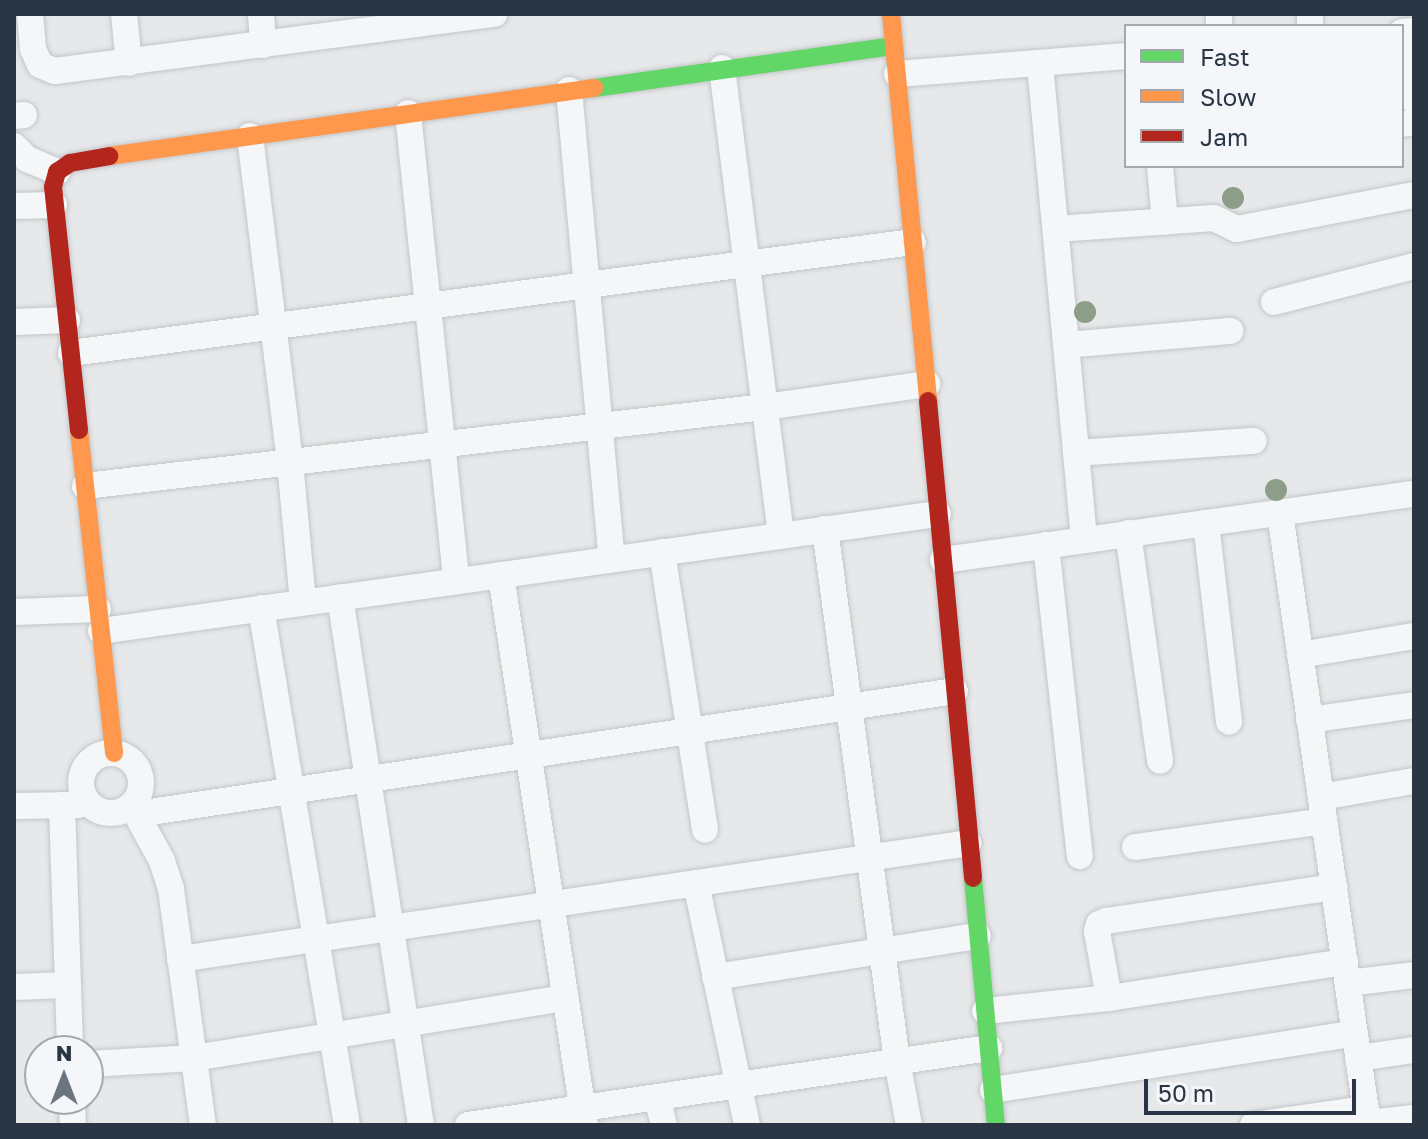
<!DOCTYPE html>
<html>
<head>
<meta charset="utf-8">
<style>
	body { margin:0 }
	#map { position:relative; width:1428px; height:1139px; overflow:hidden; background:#e6e8ea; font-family:"Golos Text",sans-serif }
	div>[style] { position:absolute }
	.roads { filter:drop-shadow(0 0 2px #c4c6c8) drop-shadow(0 0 2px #c4c6c8) }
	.street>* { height:26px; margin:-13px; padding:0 13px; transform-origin:13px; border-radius:13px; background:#f5f6f7 }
	.street>.ring { margin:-13px; padding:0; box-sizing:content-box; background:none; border:26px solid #f5f6f7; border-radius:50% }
	.fast>* { height:18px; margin:-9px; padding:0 9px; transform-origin:9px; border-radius:9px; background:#63d668 }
	.slow>* { height:18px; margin:-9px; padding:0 9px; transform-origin:9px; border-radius:9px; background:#ff974d }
	.jam>* { height:18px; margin:-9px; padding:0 9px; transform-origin:9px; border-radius:9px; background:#b3261e }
	.trees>* { width:22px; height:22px; margin:-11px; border-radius:50%; background:#8c9e88 }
	span { translate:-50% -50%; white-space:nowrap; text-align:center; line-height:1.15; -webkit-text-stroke:6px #f4f6f9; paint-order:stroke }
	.frame { position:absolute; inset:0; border:16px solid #2b3645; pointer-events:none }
	.legend { position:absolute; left:1124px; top:24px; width:280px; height:144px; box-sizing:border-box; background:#f4f6f9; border:2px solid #a4a9b1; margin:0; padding:10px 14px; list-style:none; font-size:24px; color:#2b3645 }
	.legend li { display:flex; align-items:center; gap:16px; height:40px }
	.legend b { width:40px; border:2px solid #a4a9b1 }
	.north { position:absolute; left:24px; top:1035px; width:80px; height:80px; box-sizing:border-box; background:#f4f6f9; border:2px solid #a4a9b1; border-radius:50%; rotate:0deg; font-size:22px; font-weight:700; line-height:32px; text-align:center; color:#2b3645 }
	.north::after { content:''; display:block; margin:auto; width:28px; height:36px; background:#6c747f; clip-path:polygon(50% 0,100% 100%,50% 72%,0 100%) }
	.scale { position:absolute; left:1144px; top:1079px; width:212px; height:36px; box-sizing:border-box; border:4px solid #2b3645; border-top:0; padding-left:10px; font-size:24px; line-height:28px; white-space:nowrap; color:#2b3645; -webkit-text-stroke:6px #f4f6f9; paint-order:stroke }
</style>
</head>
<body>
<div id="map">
	<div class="roads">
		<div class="street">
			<i style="left:30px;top:14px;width:35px;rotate:85deg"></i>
			<i style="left:33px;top:49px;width:17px;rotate:66deg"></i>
			<i style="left:40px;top:65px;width:16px;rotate:22deg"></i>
			<i style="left:55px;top:71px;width:443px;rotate:-7.4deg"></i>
			<i style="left:124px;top:14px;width:49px;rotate:84.2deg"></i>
			<i style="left:261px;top:14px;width:31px;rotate:86deg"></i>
			<i style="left:1219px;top:14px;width:12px;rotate:90deg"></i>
			<i style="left:1310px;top:14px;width:12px;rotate:90deg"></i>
			<i style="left:1402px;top:32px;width:12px;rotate:-5deg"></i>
			<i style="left:1402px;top:53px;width:49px;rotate:75.7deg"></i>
			<i style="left:1040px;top:64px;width:477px;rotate:84.7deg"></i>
			<i style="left:722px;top:68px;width:471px;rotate:82.8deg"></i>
			<i style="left:897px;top:74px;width:230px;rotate:-4.5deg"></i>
			<i style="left:569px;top:90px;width:471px;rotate:84.8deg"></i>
			<i style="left:408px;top:113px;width:470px;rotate:84.1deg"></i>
			<i style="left:14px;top:116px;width:10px;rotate:-6deg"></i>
			<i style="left:1402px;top:124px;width:12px;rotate:-9deg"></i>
			<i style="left:250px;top:136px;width:328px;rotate:83deg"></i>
			<i style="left:290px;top:462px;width:141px;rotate:84.7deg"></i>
			<i style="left:14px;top:146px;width:18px;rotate:45deg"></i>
			<i style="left:27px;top:159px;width:33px;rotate:23deg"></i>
			<i style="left:1160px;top:166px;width:56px;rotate:84.9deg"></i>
			<i style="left:14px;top:206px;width:40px;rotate:-1.4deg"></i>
			<i style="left:1056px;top:229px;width:158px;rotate:-4deg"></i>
			<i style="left:1214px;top:218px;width:25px;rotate:26deg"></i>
			<i style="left:1237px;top:229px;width:180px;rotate:-10.9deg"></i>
			<i style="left:1274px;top:302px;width:145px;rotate:-14.4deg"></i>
			<i style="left:14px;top:322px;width:53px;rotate:-2.2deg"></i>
			<i style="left:1066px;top:345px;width:165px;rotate:-4.9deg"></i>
			<i style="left:71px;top:353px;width:849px;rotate:-7.51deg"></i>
			<i style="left:1076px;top:453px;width:178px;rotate:-3.9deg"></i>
			<i style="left:85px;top:486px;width:685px;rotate:-6.63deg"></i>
			<i style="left:765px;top:407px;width:164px;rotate:-8.1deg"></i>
			<i style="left:1280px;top:513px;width:618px;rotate:81.82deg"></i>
			<i style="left:1206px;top:523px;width:200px;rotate:83.4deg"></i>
			<i style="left:825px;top:529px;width:537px;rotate:82.29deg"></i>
			<i style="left:897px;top:1061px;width:65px;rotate:79.4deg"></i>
			<i style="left:1128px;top:533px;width:230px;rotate:82deg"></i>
			<i style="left:1046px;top:545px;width:313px;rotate:83.8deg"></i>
			<i style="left:662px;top:552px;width:281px;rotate:81.2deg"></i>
			<i style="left:943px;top:560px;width:476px;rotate:-8deg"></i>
			<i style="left:501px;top:575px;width:556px;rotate:81.32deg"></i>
			<i style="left:340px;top:597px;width:534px;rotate:81.28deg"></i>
			<i style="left:261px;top:608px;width:524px;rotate:80.56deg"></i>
			<i style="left:14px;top:612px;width:84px;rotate:-2deg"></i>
			<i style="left:101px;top:631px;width:845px;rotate:-7.96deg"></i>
			<i style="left:1300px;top:655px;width:116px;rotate:-9.5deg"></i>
			<i style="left:1309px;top:720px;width:106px;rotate:-8.1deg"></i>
			<i class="ring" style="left:81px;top:753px;width:34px;height:34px"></i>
			<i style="left:1321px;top:797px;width:94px;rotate:-9.8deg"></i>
			<i style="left:62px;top:805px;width:246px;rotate:88.1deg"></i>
			<i style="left:14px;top:806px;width:64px;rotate:-0.9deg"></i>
			<i style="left:132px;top:806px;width:63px;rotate:61.4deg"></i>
			<i style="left:162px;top:861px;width:29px;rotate:72deg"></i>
			<i style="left:171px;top:889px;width:238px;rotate:82.3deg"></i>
			<i style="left:137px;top:814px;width:827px;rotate:-8.55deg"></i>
			<i style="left:1135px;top:847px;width:191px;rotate:-7.8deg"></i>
			<i style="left:696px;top:883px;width:247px;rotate:78.1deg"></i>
			<i style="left:180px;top:959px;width:797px;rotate:-8.36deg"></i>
			<i style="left:715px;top:977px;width:266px;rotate:-8.9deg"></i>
			<i style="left:1348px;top:983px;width:66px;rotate:-6.9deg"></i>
			<i style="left:14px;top:987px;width:54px;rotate:-2.1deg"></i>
			<i style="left:1109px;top:998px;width:68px;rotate:-100.2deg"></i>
			<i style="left:1097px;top:931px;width:7px;rotate:-74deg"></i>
			<i style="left:1099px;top:924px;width:8px;rotate:-23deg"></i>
			<i style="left:1106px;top:921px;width:231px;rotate:-8.5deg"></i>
			<i style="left:985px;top:1011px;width:125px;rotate:-6deg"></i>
			<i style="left:1109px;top:998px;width:239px;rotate:-8.7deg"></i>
			<i style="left:1358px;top:1058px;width:57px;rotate:-8.1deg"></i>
			<i style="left:88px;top:1064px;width:106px;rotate:-3.2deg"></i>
			<i style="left:194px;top:1058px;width:376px;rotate:-9.2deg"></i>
			<i style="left:993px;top:1090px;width:366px;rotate:-8.9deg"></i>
			<i style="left:657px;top:1097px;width:29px;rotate:76deg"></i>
			<i style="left:72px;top:1099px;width:26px;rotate:88deg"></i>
			<i style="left:1368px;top:1123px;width:46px;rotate:-6.2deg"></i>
			<i style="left:468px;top:1125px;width:527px;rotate:-8.41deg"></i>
			<i style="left:1253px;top:1125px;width:114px;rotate:-8.1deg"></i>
		</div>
		<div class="fast">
			<i style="left:594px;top:88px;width:303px;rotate:-8deg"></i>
			<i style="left:973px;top:878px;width:248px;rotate:84.7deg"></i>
		</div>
		<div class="slow">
			<i style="left:891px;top:14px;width:389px;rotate:84.5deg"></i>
			<i style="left:109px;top:156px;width:490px;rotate:-8deg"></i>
			<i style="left:79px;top:430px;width:325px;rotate:83.8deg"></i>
		</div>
		<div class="jam">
			<i style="left:928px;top:401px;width:479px;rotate:84.6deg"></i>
			<i style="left:79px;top:430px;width:244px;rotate:-96.1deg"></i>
			<i style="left:53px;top:187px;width:16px;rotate:-75deg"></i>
			<i style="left:57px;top:172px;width:16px;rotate:-35deg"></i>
			<i style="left:70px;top:163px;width:40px;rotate:-10deg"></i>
		</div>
	</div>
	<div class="trees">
		<i style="left:1233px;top:198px"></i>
		<i style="left:1085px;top:312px"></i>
		<i style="left:1276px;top:490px"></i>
	</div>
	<div class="frame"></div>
	<ul class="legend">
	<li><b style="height:10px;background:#63d668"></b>Fast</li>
	<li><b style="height:10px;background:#ff974d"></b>Slow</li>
	<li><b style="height:10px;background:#b3261e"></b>Jam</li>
	</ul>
	<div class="north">N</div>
	<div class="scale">50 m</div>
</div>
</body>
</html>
